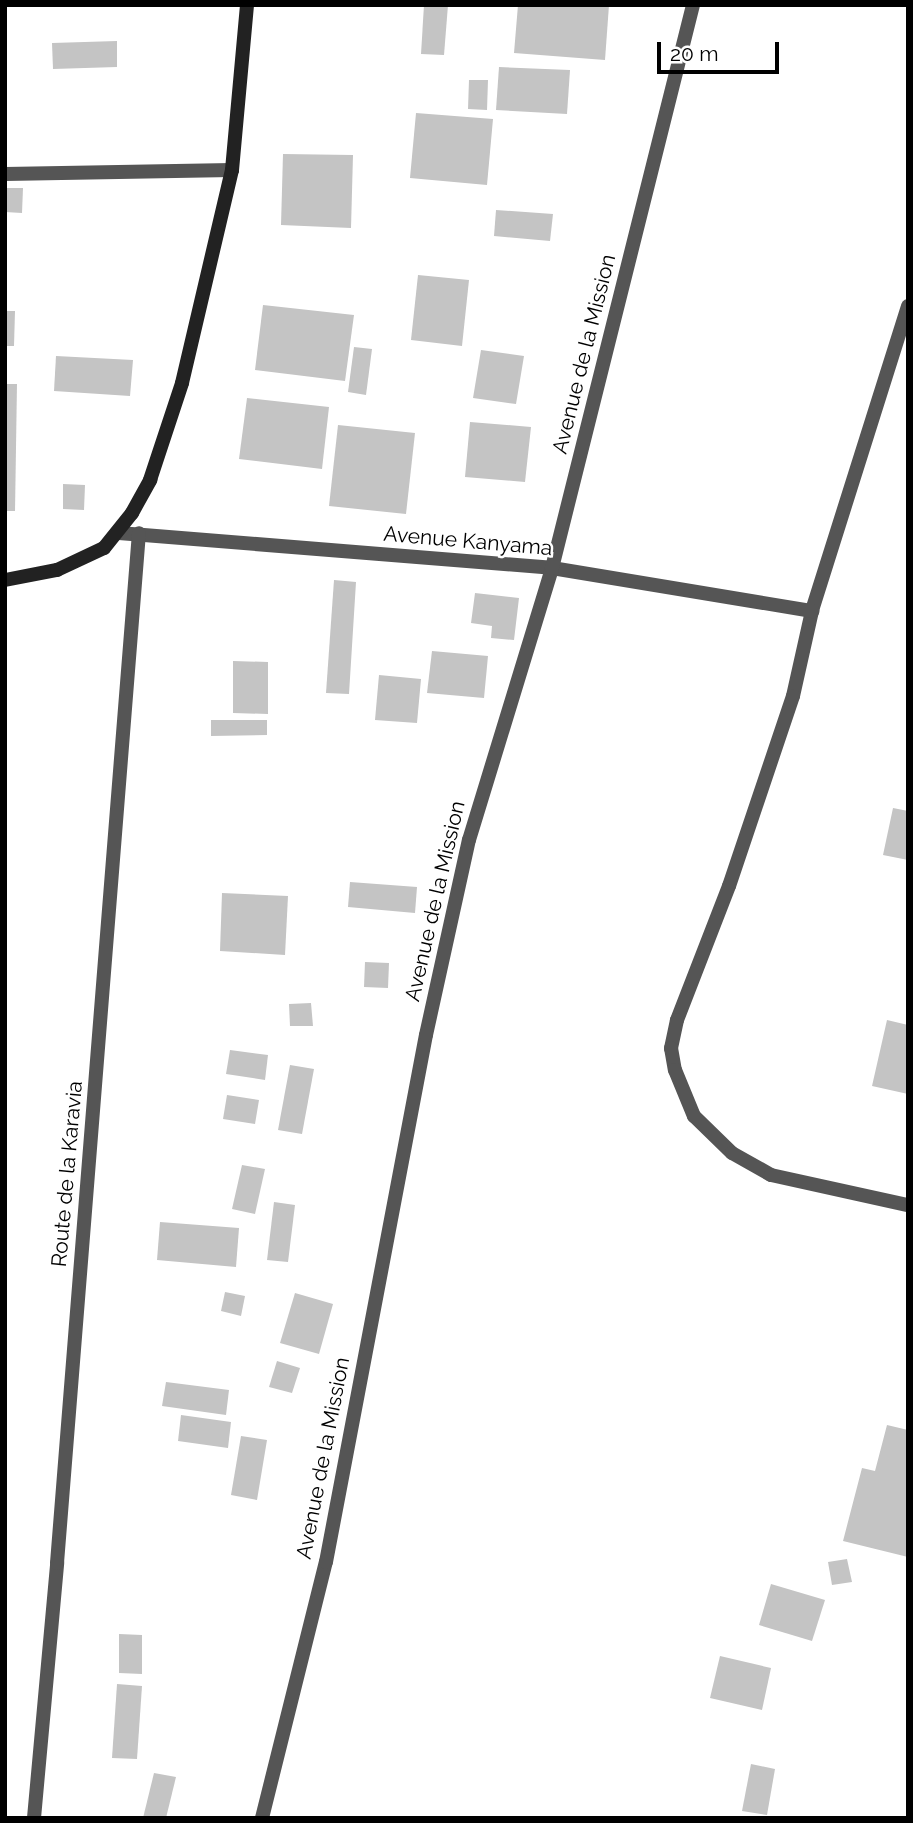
<!DOCTYPE html>
<html>
<head>
<meta charset="utf-8">
<style>
	body { margin:0 }
	#map { position:relative; width:913px; height:1823px; overflow:hidden; background:#fff; font-family:Raleway,sans-serif }
	div>[style] { position:absolute }
	.building>* { inset:0; background:#c4c4c4 }
	.street>* { height:14px; margin:-7px; padding:0 7px; transform-origin:7px; border-radius:7px; background:#555 }
	.secondary>* { height:14px; margin:-7px; padding:0 7px; transform-origin:7px; border-radius:7px; background:#222 }
	span { translate:-50% -50%; white-space:nowrap; text-align:center; line-height:1.15; -webkit-text-stroke:5px #fff; paint-order:stroke }
	.street-label { font-size:21px; color:#000 }
	.frame { position:absolute; inset:0; border:7px solid #000; pointer-events:none }
	.scale { position:absolute; left:657px; top:42px; width:122px; height:32px; box-sizing:border-box; border:4px solid #000; border-top:0; padding-left:9px; font-size:21px; line-height:24px; white-space:nowrap; color:#000; -webkit-text-stroke:5px #fff; paint-order:stroke }
</style>
</head>
<body>
<div id="map">
	<div class="building">
		<i style="clip-path:polygon(424px 5px,448px 5px,444px 55px,421px 54px)"></i>
		<i style="clip-path:polygon(518px 5px,609px 5px,605px 60px,514px 53px)"></i>
		<i style="clip-path:polygon(117px 41px,117px 67px,53px 69px,52px 43px)"></i>
		<i style="clip-path:polygon(499px 67px,570px 70px,567px 114px,496px 110px)"></i>
		<i style="clip-path:polygon(469px 80px,488px 80px,487px 110px,468px 109px)"></i>
		<i style="clip-path:polygon(416px 113px,493px 119px,487px 185px,410px 178px)"></i>
		<i style="clip-path:polygon(283px 154px,353px 155px,351px 228px,281px 225px)"></i>
		<i style="clip-path:polygon(5px 188px,23px 188px,22px 213px,5px 212px)"></i>
		<i style="clip-path:polygon(496px 210px,553px 214px,550px 241px,494px 236px)"></i>
		<i style="clip-path:polygon(418px 275px,469px 280px,462px 346px,411px 340px)"></i>
		<i style="clip-path:polygon(263px 305px,354px 315px,345px 381px,255px 370px)"></i>
		<i style="clip-path:polygon(5px 311px,15px 311px,14px 346px,5px 346px)"></i>
		<i style="clip-path:polygon(354px 347px,372px 349px,366px 395px,348px 392px)"></i>
		<i style="clip-path:polygon(481px 350px,524px 356px,516px 404px,473px 398px)"></i>
		<i style="clip-path:polygon(56px 356px,133px 360px,130px 396px,54px 391px)"></i>
		<i style="clip-path:polygon(5px 384px,17px 384px,15px 511px,5px 511px)"></i>
		<i style="clip-path:polygon(247px 398px,329px 407px,322px 469px,239px 459px)"></i>
		<i style="clip-path:polygon(470px 422px,531px 427px,525px 482px,465px 477px)"></i>
		<i style="clip-path:polygon(338px 425px,415px 433px,406px 514px,329px 506px)"></i>
		<i style="clip-path:polygon(63px 484px,85px 485px,84px 510px,63px 509px)"></i>
		<i style="clip-path:polygon(334px 580px,356px 582px,349px 694px,326px 693px)"></i>
		<i style="clip-path:polygon(475px 593px,519px 598px,514px 640px,491px 638px,492px 626px,471px 623px)"></i>
		<i style="clip-path:polygon(432px 651px,488px 656px,484px 698px,427px 693px)"></i>
		<i style="clip-path:polygon(233px 661px,268px 662px,268px 714px,233px 713px)"></i>
		<i style="clip-path:polygon(379px 675px,421px 679px,417px 723px,375px 720px)"></i>
		<i style="clip-path:polygon(211px 720px,267px 720px,267px 735px,211px 736px)"></i>
		<i style="clip-path:polygon(893px 808px,908px 811px,908px 860px,883px 855px)"></i>
		<i style="clip-path:polygon(350px 882px,417px 887px,415px 913px,348px 907px)"></i>
		<i style="clip-path:polygon(222px 893px,288px 896px,285px 955px,220px 951px)"></i>
		<i style="clip-path:polygon(365px 962px,389px 963px,388px 988px,364px 987px)"></i>
		<i style="clip-path:polygon(311px 1003px,313px 1026px,290px 1026px,289px 1004px)"></i>
		<i style="clip-path:polygon(887px 1020px,908px 1025px,908px 1094px,872px 1086px)"></i>
		<i style="clip-path:polygon(230px 1050px,268px 1055px,265px 1080px,226px 1074px)"></i>
		<i style="clip-path:polygon(290px 1065px,314px 1069px,302px 1134px,278px 1130px)"></i>
		<i style="clip-path:polygon(227px 1095px,259px 1100px,255px 1124px,223px 1119px)"></i>
		<i style="clip-path:polygon(242px 1165px,265px 1169px,255px 1214px,232px 1209px)"></i>
		<i style="clip-path:polygon(274px 1202px,295px 1205px,288px 1262px,267px 1260px)"></i>
		<i style="clip-path:polygon(160px 1222px,239px 1228px,236px 1267px,157px 1260px)"></i>
		<i style="clip-path:polygon(225px 1292px,245px 1296px,241px 1316px,221px 1311px)"></i>
		<i style="clip-path:polygon(295px 1293px,333px 1304px,319px 1354px,280px 1343px)"></i>
		<i style="clip-path:polygon(277px 1361px,300px 1368px,292px 1393px,269px 1387px)"></i>
		<i style="clip-path:polygon(166px 1382px,229px 1390px,226px 1415px,162px 1406px)"></i>
		<i style="clip-path:polygon(181px 1415px,231px 1422px,228px 1448px,178px 1441px)"></i>
		<i style="clip-path:polygon(887px 1425px,908px 1430px,908px 1557px,843px 1541px,862px 1468px,875px 1471px)"></i>
		<i style="clip-path:polygon(241px 1436px,267px 1440px,257px 1500px,231px 1495px)"></i>
		<i style="clip-path:polygon(847px 1559px,852px 1582px,832px 1585px,828px 1562px)"></i>
		<i style="clip-path:polygon(771px 1584px,825px 1600px,812px 1641px,759px 1625px)"></i>
		<i style="clip-path:polygon(119px 1634px,142px 1635px,142px 1674px,119px 1673px)"></i>
		<i style="clip-path:polygon(720px 1656px,771px 1668px,762px 1710px,710px 1698px)"></i>
		<i style="clip-path:polygon(117px 1684px,142px 1686px,137px 1759px,112px 1758px)"></i>
		<i style="clip-path:polygon(751px 1764px,775px 1769px,767px 1815px,742px 1811px)"></i>
		<i style="clip-path:polygon(154px 1773px,176px 1777px,166px 1818px,143px 1818px)"></i>
	</div>
	<div class="street">
		<i style="left:5px;top:174px;width:227px;rotate:-1deg"></i>
		<i style="left:908px;top:306px;width:320px;rotate:107.5deg"></i>
		<i style="left:812px;top:611px;width:87px;rotate:102.6deg"></i>
		<i style="left:793px;top:696px;width:200px;rotate:108.6deg"></i>
		<i style="left:729px;top:886px;width:144px;rotate:111.2deg"></i>
		<i style="left:677px;top:1020px;width:29px;rotate:102deg"></i>
		<i style="left:671px;top:1048px;width:22px;rotate:80deg"></i>
		<i style="left:675px;top:1070px;width:50px;rotate:67.6deg"></i>
		<i style="left:694px;top:1116px;width:53px;rotate:44.2deg"></i>
		<i style="left:732px;top:1153px;width:45px;rotate:29.4deg"></i>
		<i style="left:771px;top:1175px;width:140px;rotate:12.4deg"></i>
		<i style="left:119px;top:533px;width:434px;rotate:4.6deg"></i>
		<i style="left:552px;top:568px;width:264px;rotate:9.4deg"></i>
		<i style="left:34px;top:1818px;width:256px;rotate:-84.8deg"></i>
		<i style="left:57px;top:1563px;width:1033px;rotate:-85.45deg"></i>
		<i style="left:262px;top:1818px;width:264px;rotate:-76deg"></i>
		<i style="left:326px;top:1562px;width:536px;rotate:-79.26deg"></i>
		<i style="left:426px;top:1035px;width:200px;rotate:-77.6deg"></i>
		<i style="left:469px;top:840px;width:284px;rotate:-73deg"></i>
		<i style="left:552px;top:568px;width:580px;rotate:-75.94deg"></i>
	</div>
	<div class="secondary">
		<i style="left:5px;top:580px;width:53px;rotate:-10.9deg"></i>
		<i style="left:57px;top:570px;width:52px;rotate:-25.1deg"></i>
		<i style="left:104px;top:548px;width:45px;rotate:-51.3deg"></i>
		<i style="left:132px;top:513px;width:38px;rotate:-61deg"></i>
		<i style="left:150px;top:480px;width:102px;rotate:-71.7deg"></i>
		<i style="left:182px;top:383px;width:219px;rotate:-76.8deg"></i>
		<i style="left:232px;top:170px;width:166px;rotate:-84.8deg"></i>
	</div>
	<div class="street-label">
		<span style="left:584px;top:354px;rotate:-76deg">Avenue de la Mission</span>
		<span style="left:468px;top:541px;rotate:5deg">Avenue Kanyama</span>
		<span style="left:435px;top:901px;rotate:-77deg">Avenue de la Mission</span>
		<span style="left:67px;top:1174px;rotate:-85deg">Route de la Karavia</span>
		<span style="left:323px;top:1458px;rotate:-79deg">Avenue de la Mission</span>
	</div>
	<div class="frame"></div>
	<div class="scale">20 m</div>
</div>
</body>
</html>
